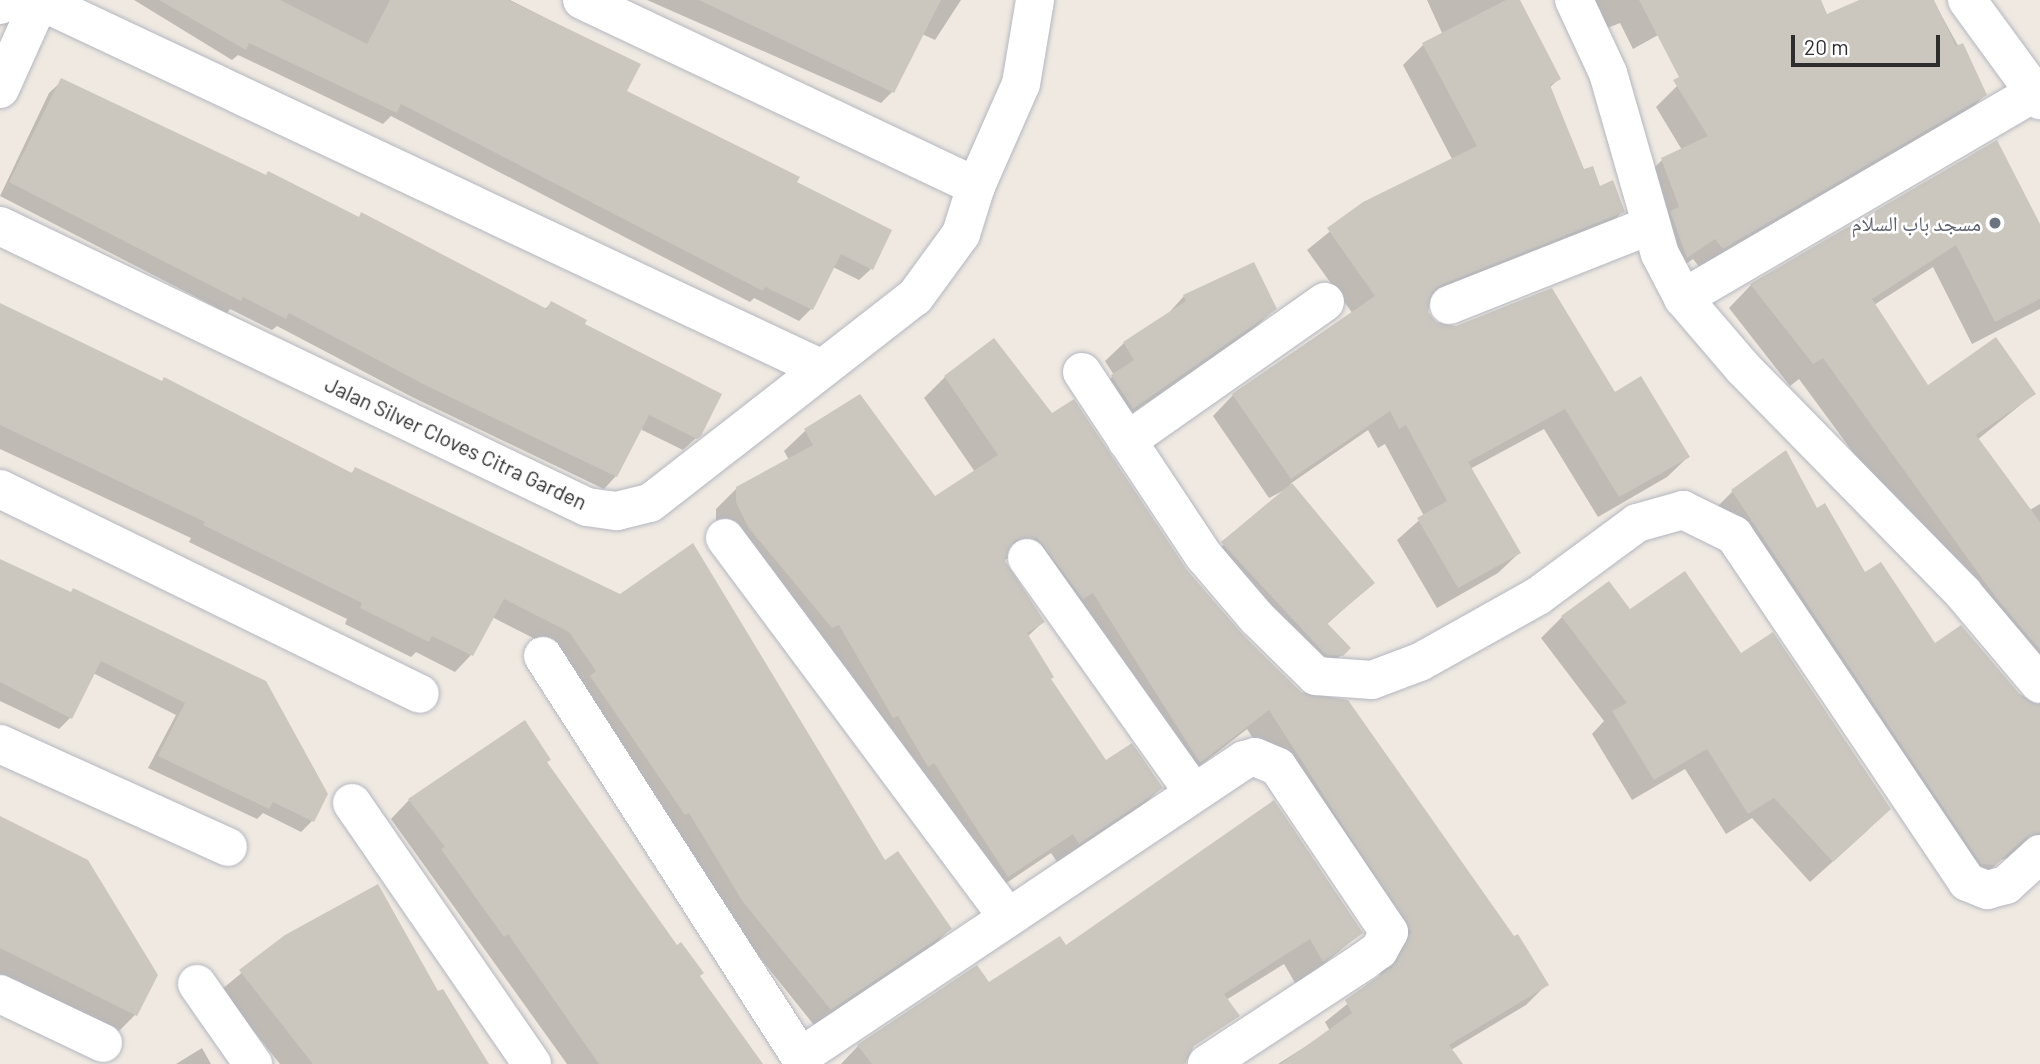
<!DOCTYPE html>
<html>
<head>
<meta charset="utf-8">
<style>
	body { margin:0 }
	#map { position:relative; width:2040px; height:1064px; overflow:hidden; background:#efe9e1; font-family:Barlow,"Noto Naskh Arabic",sans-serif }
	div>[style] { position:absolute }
	.shadow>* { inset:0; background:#0003 }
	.building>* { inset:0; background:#cbc7bf }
	.roads { filter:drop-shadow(0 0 2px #b4b7c1) drop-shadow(0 0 2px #b4b7c1) }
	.minor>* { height:38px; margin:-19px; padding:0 19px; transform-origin:19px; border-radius:19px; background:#fff }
	.dots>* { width:19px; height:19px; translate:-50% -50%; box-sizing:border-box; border:4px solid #fff; border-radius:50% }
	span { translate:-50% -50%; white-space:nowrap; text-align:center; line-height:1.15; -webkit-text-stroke:5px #fff; paint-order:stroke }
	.worship-label { font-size:21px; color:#5b616d }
	.right { translate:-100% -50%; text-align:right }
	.street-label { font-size:21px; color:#2e2e2e }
	.scale { position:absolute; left:1791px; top:35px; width:149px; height:32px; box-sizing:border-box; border:4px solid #2e2e2e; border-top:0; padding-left:9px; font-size:21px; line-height:24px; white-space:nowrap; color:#2e2e2e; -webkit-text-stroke:5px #fff; paint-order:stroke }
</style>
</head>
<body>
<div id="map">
	<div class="shadow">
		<i style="clip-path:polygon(134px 0,510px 0,639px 65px,624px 92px,795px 183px,871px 269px,859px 280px,833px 267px,811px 309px,799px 321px,754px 298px,750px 302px,391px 116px,383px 124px,238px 55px,232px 60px)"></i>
		<i style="clip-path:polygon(647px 0,961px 0,935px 40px,922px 34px,892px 92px,881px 103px)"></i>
		<i style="clip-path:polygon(1427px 0,1518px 0,1559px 79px,1549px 88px,1583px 171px,1623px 211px,1602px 232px,1426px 302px,1427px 314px,1435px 324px,1614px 394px,1688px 457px,1667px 477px,1598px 517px,1544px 429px,1470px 469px,1519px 553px,1498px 573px,1437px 608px,1397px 540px,1424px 516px,1385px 444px,1378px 448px,1368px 430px,1290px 484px,1373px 583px,1326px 625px,1348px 648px,1319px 677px,1200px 565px,1292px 486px,1269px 498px,1213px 416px,1233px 395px,1353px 314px,1307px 250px,1364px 204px,1452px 159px,1403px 65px,1423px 45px,1443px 35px)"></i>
		<i style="clip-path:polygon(1571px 0,1721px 0,1633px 49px,1620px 23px,1585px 37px)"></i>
		<i style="clip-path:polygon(1863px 0,1933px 0,1985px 95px,1964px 116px,1701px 269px,1693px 259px,1666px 278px,1641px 181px,1662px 160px,1682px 150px,1656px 107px,1677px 86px)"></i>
		<i style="clip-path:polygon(62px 81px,358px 218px,361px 215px,544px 310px,551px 303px,583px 325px,696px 438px,683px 450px,640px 429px,616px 476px,604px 489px,412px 397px,277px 326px,272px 330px,230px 309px,227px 313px,0 196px,49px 93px)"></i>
		<i style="clip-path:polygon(2040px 228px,2040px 309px,1972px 344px,1933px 267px,1874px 305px,1928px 387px,2034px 394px,1977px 440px,2030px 510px,2040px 504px,2040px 706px,1799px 379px,1790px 386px,1729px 308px,1751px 285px)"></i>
		<i style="clip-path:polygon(1184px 296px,1274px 309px,1256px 327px,1114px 426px,1093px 395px,1114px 375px,1105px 361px,1124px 343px,1166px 316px)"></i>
		<i style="clip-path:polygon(0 304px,350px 474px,356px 469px,884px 863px,950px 929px,934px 945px,814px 1025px,728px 918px,553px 648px,492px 617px,471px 655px,455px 672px,416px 652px,411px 657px,345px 624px,347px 619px,189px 542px,191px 538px,0 449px)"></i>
		<i style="clip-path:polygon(945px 377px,1052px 416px,1547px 984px,1526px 1005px,1451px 1050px,1442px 1064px,1278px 1064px,1330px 1031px,1325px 1022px,1377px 980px,1391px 952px,1247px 729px,1178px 783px,1016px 559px,1002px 559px,1043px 622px,1027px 637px,1049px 680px,1106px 763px,1161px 788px,1140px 808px,1058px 863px,1051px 853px,987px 896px,716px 524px,716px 509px,737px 488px,789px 460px,784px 451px,805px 431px,860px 397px,935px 499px,975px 472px,924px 398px)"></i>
		<i style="clip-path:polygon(1733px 491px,1816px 510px,1864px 575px,1935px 645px,2040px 706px,2040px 847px,2001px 860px,1971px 887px,1710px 514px)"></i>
		<i style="clip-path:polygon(0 561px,326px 794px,312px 821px,301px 832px,263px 813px,257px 819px,148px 768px,176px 715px,93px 673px,70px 718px,59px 729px,0 701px)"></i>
		<i style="clip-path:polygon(1630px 611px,1868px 830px,1810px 882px,1752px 818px,1726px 834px,1685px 769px,1632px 800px,1592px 734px,1604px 721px,1541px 638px,1562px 617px)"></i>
		<i style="clip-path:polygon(546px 763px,698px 976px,761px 1064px,567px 1064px,391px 819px,409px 800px)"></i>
		<i style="clip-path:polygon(0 818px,135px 1015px,114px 1036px,0 979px)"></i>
		<i style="clip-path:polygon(1361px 933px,1297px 986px,1284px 964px,1226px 1000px,1154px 1064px,841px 1064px,858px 1046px,1066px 947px)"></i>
		<i style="clip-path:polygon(286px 936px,437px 994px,487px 1064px,280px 1064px,221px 990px)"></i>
		<i style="clip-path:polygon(202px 1048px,211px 1064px,176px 1064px)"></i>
	</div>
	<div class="building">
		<i style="clip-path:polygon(159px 0,280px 0,367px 44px,390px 0,508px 0,641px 64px,627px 91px,800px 177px,797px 182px,892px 230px,873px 270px,841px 254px,813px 310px,765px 287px,763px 291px,401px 104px,397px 113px,249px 43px,246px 50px)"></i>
		<i style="clip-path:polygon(699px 0,941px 0,894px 93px)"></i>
		<i style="clip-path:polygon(1506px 0,1520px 0,1561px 79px,1550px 85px,1584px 169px,1593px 166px,1600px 186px,1613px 180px,1625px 212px,1441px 285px,1432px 292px,1428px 312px,1436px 322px,1456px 326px,1552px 288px,1615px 392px,1641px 376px,1690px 457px,1619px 497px,1565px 409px,1468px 462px,1521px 553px,1458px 588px,1417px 518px,1447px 501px,1406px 425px,1399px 429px,1390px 411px,1291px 479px,1232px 394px,1375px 296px,1327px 228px,1363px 202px,1477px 146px,1422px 43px)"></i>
		<i style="clip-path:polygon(1639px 0,1821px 0,1827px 14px,1859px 0,1934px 0,1956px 46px,1963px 43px,1987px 95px,1723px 249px,1715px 239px,1687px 258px,1670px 211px,1679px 207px,1661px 158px,1708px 136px,1673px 80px,1679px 77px)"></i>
		<i style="clip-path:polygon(61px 78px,266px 175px,268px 171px,359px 217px,361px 212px,547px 309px,551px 301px,587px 320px,585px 324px,722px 394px,701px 436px,697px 439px,649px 415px,617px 477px,425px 385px,289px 313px,286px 319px,243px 297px,241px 301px,9px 182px)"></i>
		<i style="clip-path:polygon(1997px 140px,2040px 224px,2040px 299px,1995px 322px,1956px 245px,1872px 299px,1928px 385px,1996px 337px,2036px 394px,1976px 435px,2040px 522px,2040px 650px,1997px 599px,1823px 358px,1813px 364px,1750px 284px)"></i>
		<i style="clip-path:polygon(1254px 262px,1277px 309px,1133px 409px,1111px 375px,1134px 360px,1123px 342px,1186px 301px,1183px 295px)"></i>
		<i style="clip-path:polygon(0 303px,162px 381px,164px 377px,352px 473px,355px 467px,620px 594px,693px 543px,885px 860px,898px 851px,952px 929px,831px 1010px,743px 902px,689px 813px,685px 815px,590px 676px,596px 671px,569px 632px,504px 599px,473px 656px,432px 636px,429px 642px,360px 608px,362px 603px,203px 525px,205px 522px,0 425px)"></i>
		<i style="clip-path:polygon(994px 338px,1052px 413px,1074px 399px,1187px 570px,1242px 634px,1301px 692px,1348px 700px,1514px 936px,1518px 934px,1549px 985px,1449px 1045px,1463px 1064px,1281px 1064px,1352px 1013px,1345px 1000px,1392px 967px,1411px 932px,1269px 710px,1200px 763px,1093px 593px,1083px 599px,1037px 538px,1015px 540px,1005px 561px,1045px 622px,1027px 633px,1054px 677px,1051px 679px,1106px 760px,1132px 743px,1163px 788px,1079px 844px,1073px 834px,1008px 877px,934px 763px,928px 767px,898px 716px,893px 718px,839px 625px,832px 628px,748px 527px,736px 502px,736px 487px,813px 445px,804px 429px,860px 394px,935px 496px,998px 455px,944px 376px)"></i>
		<i style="clip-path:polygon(1786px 450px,1817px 508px,1825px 503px,1865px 572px,1881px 562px,1935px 643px,1961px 625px,2023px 698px,2040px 705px,2040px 833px,2025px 838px,1995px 865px,1981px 864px,1731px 490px)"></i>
		<i style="clip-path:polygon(1292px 483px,1375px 583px,1327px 623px,1351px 648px,1343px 656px,1326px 655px,1221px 542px)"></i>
		<i style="clip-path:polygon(0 559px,71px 592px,73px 588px,266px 681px,328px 794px,314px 822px,273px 802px,269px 809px,158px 756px,185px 703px,101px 661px,72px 719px,0 682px)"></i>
		<i style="clip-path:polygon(1685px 571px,1741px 653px,1773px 632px,1891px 809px,1833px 862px,1774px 798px,1748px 814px,1707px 749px,1654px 780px,1612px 711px,1627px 703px,1561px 616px,1609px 581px,1630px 609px)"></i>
		<i style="clip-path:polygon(525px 720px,551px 760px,547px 762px,677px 945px,681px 942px,704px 973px,700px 976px,763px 1064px,599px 1064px,508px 934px,504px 937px,441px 849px,445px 847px,408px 799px)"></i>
		<i style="clip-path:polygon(1274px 800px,1363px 933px,1323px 962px,1310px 939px,1224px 994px,1240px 1016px,1194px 1046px,1185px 1064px,872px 1064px,857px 1045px,977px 965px,989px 982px,1060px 936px,1066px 945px)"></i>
		<i style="clip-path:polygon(0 816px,88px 860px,158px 975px,137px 1016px,0 948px)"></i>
		<i style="clip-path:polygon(378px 884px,438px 991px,443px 989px,489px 1064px,313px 1064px,239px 970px,285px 935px)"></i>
	</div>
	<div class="roads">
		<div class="minor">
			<i style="left:38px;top:0;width:866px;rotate:25.2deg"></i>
			<i style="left:582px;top:0;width:436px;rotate:25.3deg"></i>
			<i style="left:1574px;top:0;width:81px;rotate:65deg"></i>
			<i style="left:1608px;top:73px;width:188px;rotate:74deg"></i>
			<i style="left:1660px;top:254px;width:50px;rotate:62.4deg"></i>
			<i style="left:1683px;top:298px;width:92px;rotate:49.4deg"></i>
			<i style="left:1743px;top:368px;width:315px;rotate:45.6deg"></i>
			<i style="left:1963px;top:593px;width:119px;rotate:49.8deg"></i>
			<i style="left:1967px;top:0;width:124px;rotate:53.9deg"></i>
			<i style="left:0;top:5px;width:5px;rotate:-68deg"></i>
			<i style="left:0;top:89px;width:98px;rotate:-65.8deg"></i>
			<i style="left:0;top:226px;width:651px;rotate:25.58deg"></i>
			<i style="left:587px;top:507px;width:30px;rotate:8deg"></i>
			<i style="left:617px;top:511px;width:34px;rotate:-14deg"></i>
			<i style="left:650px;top:503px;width:336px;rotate:-37.9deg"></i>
			<i style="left:915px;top:297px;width:78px;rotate:-53.9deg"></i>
			<i style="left:961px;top:234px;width:50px;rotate:-72.6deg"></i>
			<i style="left:976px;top:186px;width:111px;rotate:-66.2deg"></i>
			<i style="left:1021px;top:84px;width:85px;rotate:-80.5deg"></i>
			<i style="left:1683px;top:298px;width:409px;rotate:-30.3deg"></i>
			<i style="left:1449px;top:305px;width:217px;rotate:-21.6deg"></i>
			<i style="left:1082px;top:372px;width:221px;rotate:56.5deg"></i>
			<i style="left:1204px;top:556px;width:82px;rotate:49.5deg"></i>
			<i style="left:1257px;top:618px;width:83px;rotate:44.5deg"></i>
			<i style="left:1316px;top:676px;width:56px;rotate:4.1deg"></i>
			<i style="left:1372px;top:680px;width:51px;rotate:-20.6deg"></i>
			<i style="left:1420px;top:662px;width:135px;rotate:-29.2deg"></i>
			<i style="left:1538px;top:596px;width:123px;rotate:-36.4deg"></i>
			<i style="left:1637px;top:523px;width:48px;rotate:-15.8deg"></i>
			<i style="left:1683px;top:510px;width:57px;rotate:26.1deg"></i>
			<i style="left:1734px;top:535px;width:418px;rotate:56.1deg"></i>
			<i style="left:1967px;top:882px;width:22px;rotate:22deg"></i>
			<i style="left:1987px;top:890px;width:20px;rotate:-15deg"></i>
			<i style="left:2006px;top:885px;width:46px;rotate:-42.4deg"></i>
			<i style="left:1127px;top:441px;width:242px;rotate:-35.1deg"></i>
			<i style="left:0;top:489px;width:467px;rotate:26deg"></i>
			<i style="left:725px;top:538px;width:472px;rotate:53.3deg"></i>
			<i style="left:1027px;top:558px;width:287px;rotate:54.6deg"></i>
			<i style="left:543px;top:656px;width:476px;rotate:57.3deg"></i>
			<i style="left:800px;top:1057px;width:534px;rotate:-33.78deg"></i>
			<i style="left:1244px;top:760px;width:11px;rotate:-15deg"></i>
			<i style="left:1255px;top:757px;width:25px;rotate:23deg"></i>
			<i style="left:1278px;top:767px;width:199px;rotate:56.1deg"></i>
			<i style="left:1389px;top:932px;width:21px;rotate:119deg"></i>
			<i style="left:1379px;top:950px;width:19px;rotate:144deg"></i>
			<i style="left:1364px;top:961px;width:188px;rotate:146.7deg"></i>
			<i style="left:0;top:744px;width:250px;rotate:24.3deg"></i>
			<i style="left:352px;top:803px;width:317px;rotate:55.4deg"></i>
			<i style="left:197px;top:984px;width:98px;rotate:55deg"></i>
			<i style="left:0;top:994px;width:114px;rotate:25.4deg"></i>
		</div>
	</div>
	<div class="dots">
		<i style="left:1995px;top:223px;background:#6b7280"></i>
	</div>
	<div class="worship-label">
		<span class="right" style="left:1981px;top:223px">مسجد باب السلام</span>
	</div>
	<div class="street-label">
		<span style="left:456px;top:443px;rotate:25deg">Jalan Silver Cloves Citra Garden</span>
	</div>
	<div class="scale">20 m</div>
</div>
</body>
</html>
